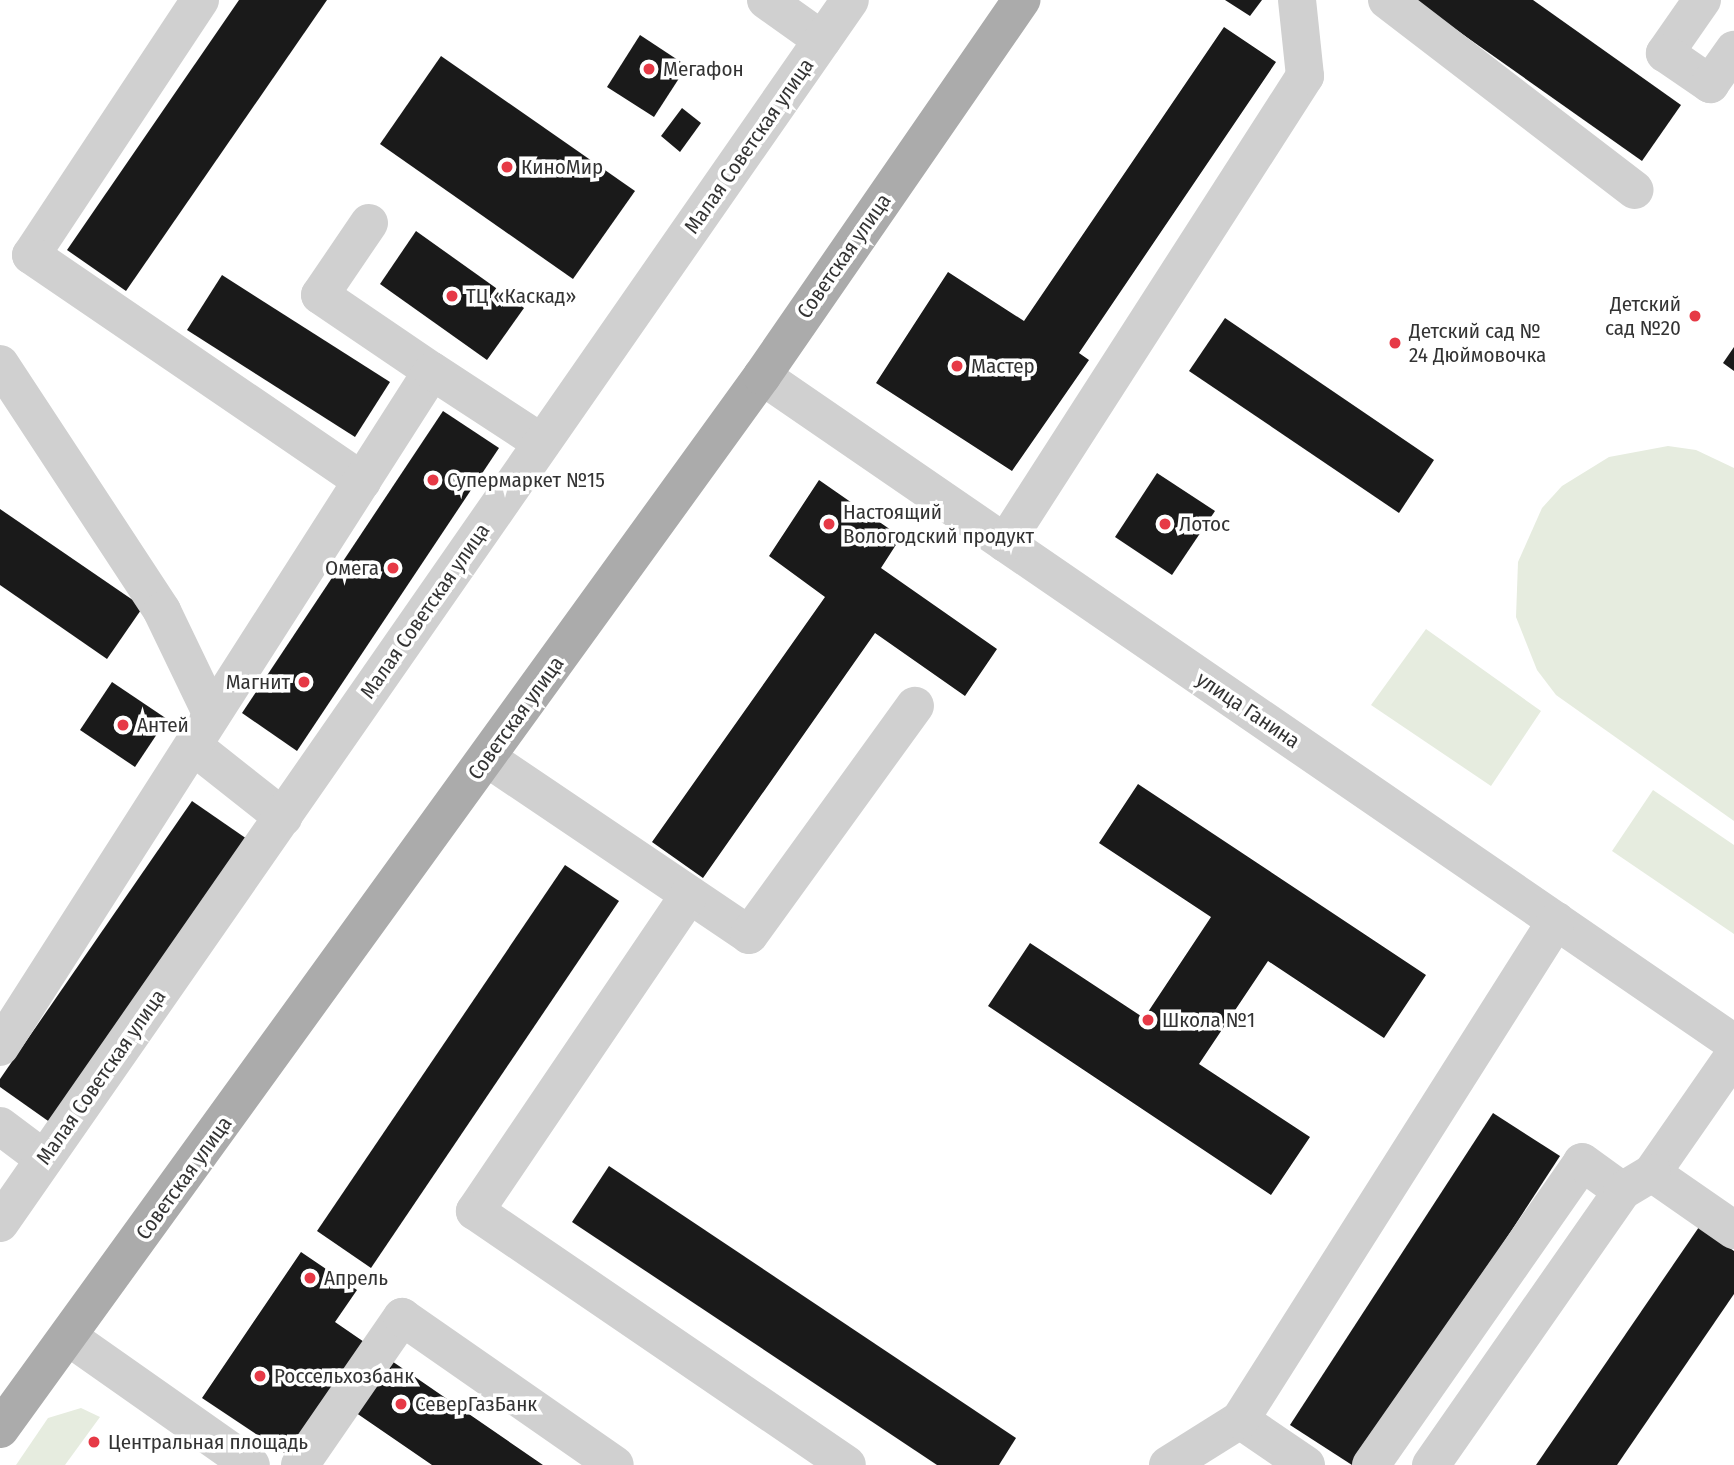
<!DOCTYPE html>
<html>
<head>
<meta charset="utf-8">
<style>
	body { margin:0 }
	#map { position:relative; width:1734px; height:1465px; overflow:hidden; background:#fff; font-family:"Fira Sans Condensed",sans-serif }
	div>[style] { position:absolute }
	.green>* { inset:0; background:#e6ecdf }
	.building>* { inset:0; background:#1a1a1a }
	.minor>* { height:38px; margin:-19px; padding:0 19px; transform-origin:19px; border-radius:19px; background:#d0d0d0 }
	.major>* { height:38px; margin:-19px; padding:0 19px; transform-origin:19px; border-radius:19px; background:#ababab }
	.dots>* { width:19px; height:19px; translate:-50% -50%; box-sizing:border-box; border:4px solid #fff; border-radius:50% }
	span { translate:-50% -50%; white-space:nowrap; text-align:center; line-height:1.15; -webkit-text-stroke:7px #fff; paint-order:stroke }
	.poi-label { font-size:21px; color:#333 }
	.left { translate:0 -50%; text-align:left }
	.right { translate:-100% -50%; text-align:right }
	.street-label { font-size:21px; color:#333 }
</style>
</head>
<body>
<div id="map">
	<div class="green">
		<i style="clip-path:polygon(1668px 446px,1696px 450px,1734px 468px,1734px 821px,1556px 695px,1537px 670px,1516px 617px,1518px 562px,1542px 508px,1562px 486px,1609px 457px)"></i>
		<i style="clip-path:polygon(1426px 629px,1541px 711px,1491px 786px,1371px 705px)"></i>
		<i style="clip-path:polygon(1653px 790px,1734px 845px,1734px 934px,1612px 851px)"></i>
		<i style="clip-path:polygon(81px 1408px,100px 1417px,65px 1465px,16px 1465px,48px 1418px)"></i>
	</div>
	<div class="building">
		<i style="clip-path:polygon(239px 0,327px 0,126px 291px,67px 250px)"></i>
		<i style="clip-path:polygon(1225px 0,1262px 0,1250px 16px)"></i>
		<i style="clip-path:polygon(1414px 0,1533px 0,1681px 105px,1642px 161px)"></i>
		<i style="clip-path:polygon(1224px 27px,1276px 62px,1079px 353px,1089px 360px,1012px 471px,876px 383px,948px 272px,1024px 321px)"></i>
		<i style="clip-path:polygon(640px 35px,687px 66px,654px 117px,607px 87px)"></i>
		<i style="clip-path:polygon(441px 56px,635px 191px,573px 279px,380px 144px)"></i>
		<i style="clip-path:polygon(682px 108px,701px 123px,680px 152px,661px 136px)"></i>
		<i style="clip-path:polygon(416px 231px,524px 308px,487px 360px,380px 284px)"></i>
		<i style="clip-path:polygon(222px 275px,390px 382px,355px 437px,187px 330px)"></i>
		<i style="clip-path:polygon(1225px 318px,1434px 460px,1399px 513px,1189px 371px)"></i>
		<i style="clip-path:polygon(1734px 347px,1734px 371px,1723px 363px)"></i>
		<i style="clip-path:polygon(443px 411px,499px 448px,297px 751px,242px 713px)"></i>
		<i style="clip-path:polygon(1157px 473px,1215px 511px,1172px 575px,1115px 537px)"></i>
		<i style="clip-path:polygon(819px 480px,901px 537px,881px 568px,997px 649px,965px 696px,875px 633px,703px 878px,652px 842px,825px 597px,769px 556px)"></i>
		<i style="clip-path:polygon(0 509px,143px 607px,107px 659px,0 585px)"></i>
		<i style="clip-path:polygon(112px 682px,167px 719px,135px 767px,80px 730px)"></i>
		<i style="clip-path:polygon(1138px 784px,1426px 975px,1384px 1038px,1268px 961px,1199px 1064px,1310px 1137px,1271px 1195px,988px 1006px,1030px 943px,1144px 1018px,1211px 917px,1099px 843px)"></i>
		<i style="clip-path:polygon(192px 801px,247px 839px,51px 1123px,0 1087px,0 1079px)"></i>
		<i style="clip-path:polygon(565px 865px,619px 901px,371px 1268px,317px 1231px)"></i>
		<i style="clip-path:polygon(1493px 1113px,1560px 1156px,1359px 1465px,1352px 1465px,1290px 1425px)"></i>
		<i style="clip-path:polygon(609px 1166px,1016px 1438px,999px 1465px,937px 1465px,572px 1222px)"></i>
		<i style="clip-path:polygon(1699px 1227px,1734px 1251px,1734px 1294px,1617px 1465px,1536px 1465px)"></i>
		<i style="clip-path:polygon(301px 1252px,357px 1290px,335px 1322px,543px 1465px,432px 1465px,330px 1395px,289px 1456px,202px 1398px)"></i>
	</div>
	<div class="minor">
		<i style="left:200px;top:0;width:306px;rotate:123.5deg"></i>
		<i style="left:31px;top:255px;width:401px;rotate:34.3deg"></i>
		<i style="left:766px;top:0;width:69px;rotate:35.5deg"></i>
		<i style="left:1387px;top:0;width:312px;rotate:37.5deg"></i>
		<i style="left:1702px;top:0;width:65px;rotate:124.9deg"></i>
		<i style="left:1665px;top:53px;width:55px;rotate:34.6deg"></i>
		<i style="left:1710px;top:84px;width:42px;rotate:-54.8deg"></i>
		<i style="left:369px;top:223px;width:87px;rotate:124.2deg"></i>
		<i style="left:320px;top:295px;width:135px;rotate:34.2deg"></i>
		<i style="left:0;top:364px;width:295px;rotate:56.7deg"></i>
		<i style="left:162px;top:611px;width:115px;rotate:64.3deg"></i>
		<i style="left:762px;top:376px;width:1179px;rotate:34.46deg"></i>
		<i style="left:1005px;top:543px;width:555px;rotate:-57.28deg"></i>
		<i style="left:1305px;top:76px;width:76px;rotate:-96deg"></i>
		<i style="left:193px;top:746px;width:115px;rotate:38.3deg"></i>
		<i style="left:487px;top:758px;width:316px;rotate:34deg"></i>
		<i style="left:749px;top:935px;width:283px;rotate:-54.1deg"></i>
		<i style="left:689px;top:895px;width:382px;rotate:124.1deg"></i>
		<i style="left:475px;top:1211px;width:450px;rotate:34.3deg"></i>
		<i style="left:0;top:1047px;width:802px;rotate:-57.42deg"></i>
		<i style="left:432px;top:371px;width:131px;rotate:33.2deg"></i>
		<i style="left:1734px;top:1055px;width:144px;rotate:124.8deg"></i>
		<i style="left:1652px;top:1173px;width:100px;rotate:34.8deg"></i>
		<i style="left:0;top:1126px;width:55px;rotate:36.9deg"></i>
		<i style="left:0;top:1223px;width:1489px;rotate:-55.2deg"></i>
		<i style="left:70px;top:1338px;width:221px;rotate:35.1deg"></i>
		<i style="left:300px;top:1465px;width:180px;rotate:-55.4deg"></i>
		<i style="left:402px;top:1317px;width:259px;rotate:34.8deg"></i>
		<i style="left:1168px;top:1465px;width:85px;rotate:-32deg"></i>
		<i style="left:1306px;top:1465px;width:80px;rotate:-145.7deg"></i>
		<i style="left:1240px;top:1420px;width:591px;rotate:-57.66deg"></i>
		<i style="left:1371px;top:1465px;width:369px;rotate:-55.1deg"></i>
		<i style="left:1582px;top:1162px;width:49px;rotate:35.9deg"></i>
		<i style="left:1431px;top:1465px;width:334px;rotate:-55.1deg"></i>
		<i style="left:1622px;top:1191px;width:35px;rotate:-31deg"></i>
	</div>
	<div class="major">
		<i style="left:0;top:1429px;width:1300px;rotate:-54.11deg"></i>
		<i style="left:762px;top:376px;width:457px;rotate:-55.4deg"></i>
	</div>
	<div class="dots">
		<i style="left:649px;top:69px;background:#e63946"></i>
		<i style="left:507px;top:167px;background:#e63946"></i>
		<i style="left:452px;top:296px;background:#e63946"></i>
		<i style="left:1695px;top:316px;background:#e63946"></i>
		<i style="left:1395px;top:343px;background:#e63946"></i>
		<i style="left:957px;top:366px;background:#e63946"></i>
		<i style="left:433px;top:480px;background:#e63946"></i>
		<i style="left:829px;top:524px;background:#e63946"></i>
		<i style="left:1165px;top:524px;background:#e63946"></i>
		<i style="left:393px;top:568px;background:#e63946"></i>
		<i style="left:304px;top:682px;background:#e63946"></i>
		<i style="left:123px;top:725px;background:#e63946"></i>
		<i style="left:1148px;top:1020px;background:#e63946"></i>
		<i style="left:310px;top:1278px;background:#e63946"></i>
		<i style="left:260px;top:1376px;background:#e63946"></i>
		<i style="left:401px;top:1404px;background:#e63946"></i>
		<i style="left:94px;top:1442px;background:#e63946"></i>
	</div>
	<div class="poi-label">
		<span class="left" style="left:663px;top:69px">Мегафон</span>
		<span class="left" style="left:521px;top:167px">КиноМир</span>
		<span class="left" style="left:466px;top:296px">ТЦ «Каскад»</span>
		<span class="right" style="left:1681px;top:316px">Детский<br>сад №20</span>
		<span class="left" style="left:1409px;top:343px">Детский сад №<br>24 Дюймовочка</span>
		<span class="left" style="left:971px;top:366px">Мастер</span>
		<span class="left" style="left:447px;top:480px">Супермаркет №15</span>
		<span class="left" style="left:843px;top:524px">Настоящий<br>Вологодский продукт</span>
		<span class="left" style="left:1179px;top:524px">Лотос</span>
		<span class="right" style="left:379px;top:568px">Омега</span>
		<span class="right" style="left:290px;top:682px">Магнит</span>
		<span class="left" style="left:137px;top:725px">Антей</span>
		<span class="left" style="left:1162px;top:1020px">Школа №1</span>
		<span class="left" style="left:324px;top:1278px">Апрель</span>
		<span class="left" style="left:274px;top:1376px">Россельхозбанк</span>
		<span class="left" style="left:415px;top:1404px">СеверГазБанк</span>
		<span class="left" style="left:108px;top:1442px">Центральная площадь</span>
	</div>
	<div class="street-label">
		<span style="left:749px;top:146px;rotate:-55deg">Малая Советская улица</span>
		<span style="left:844px;top:256px;rotate:-55deg">Советская улица</span>
		<span style="left:425px;top:611px;rotate:-55deg">Малая Советская улица</span>
		<span style="left:1248px;top:710px;rotate:34deg">улица Ганина</span>
		<span style="left:516px;top:718px;rotate:-54deg">Советская улица</span>
		<span style="left:101px;top:1077px;rotate:-55deg">Малая Советская улица</span>
		<span style="left:184px;top:1178px;rotate:-54deg">Советская улица</span>
	</div>
</div>
</body>
</html>
